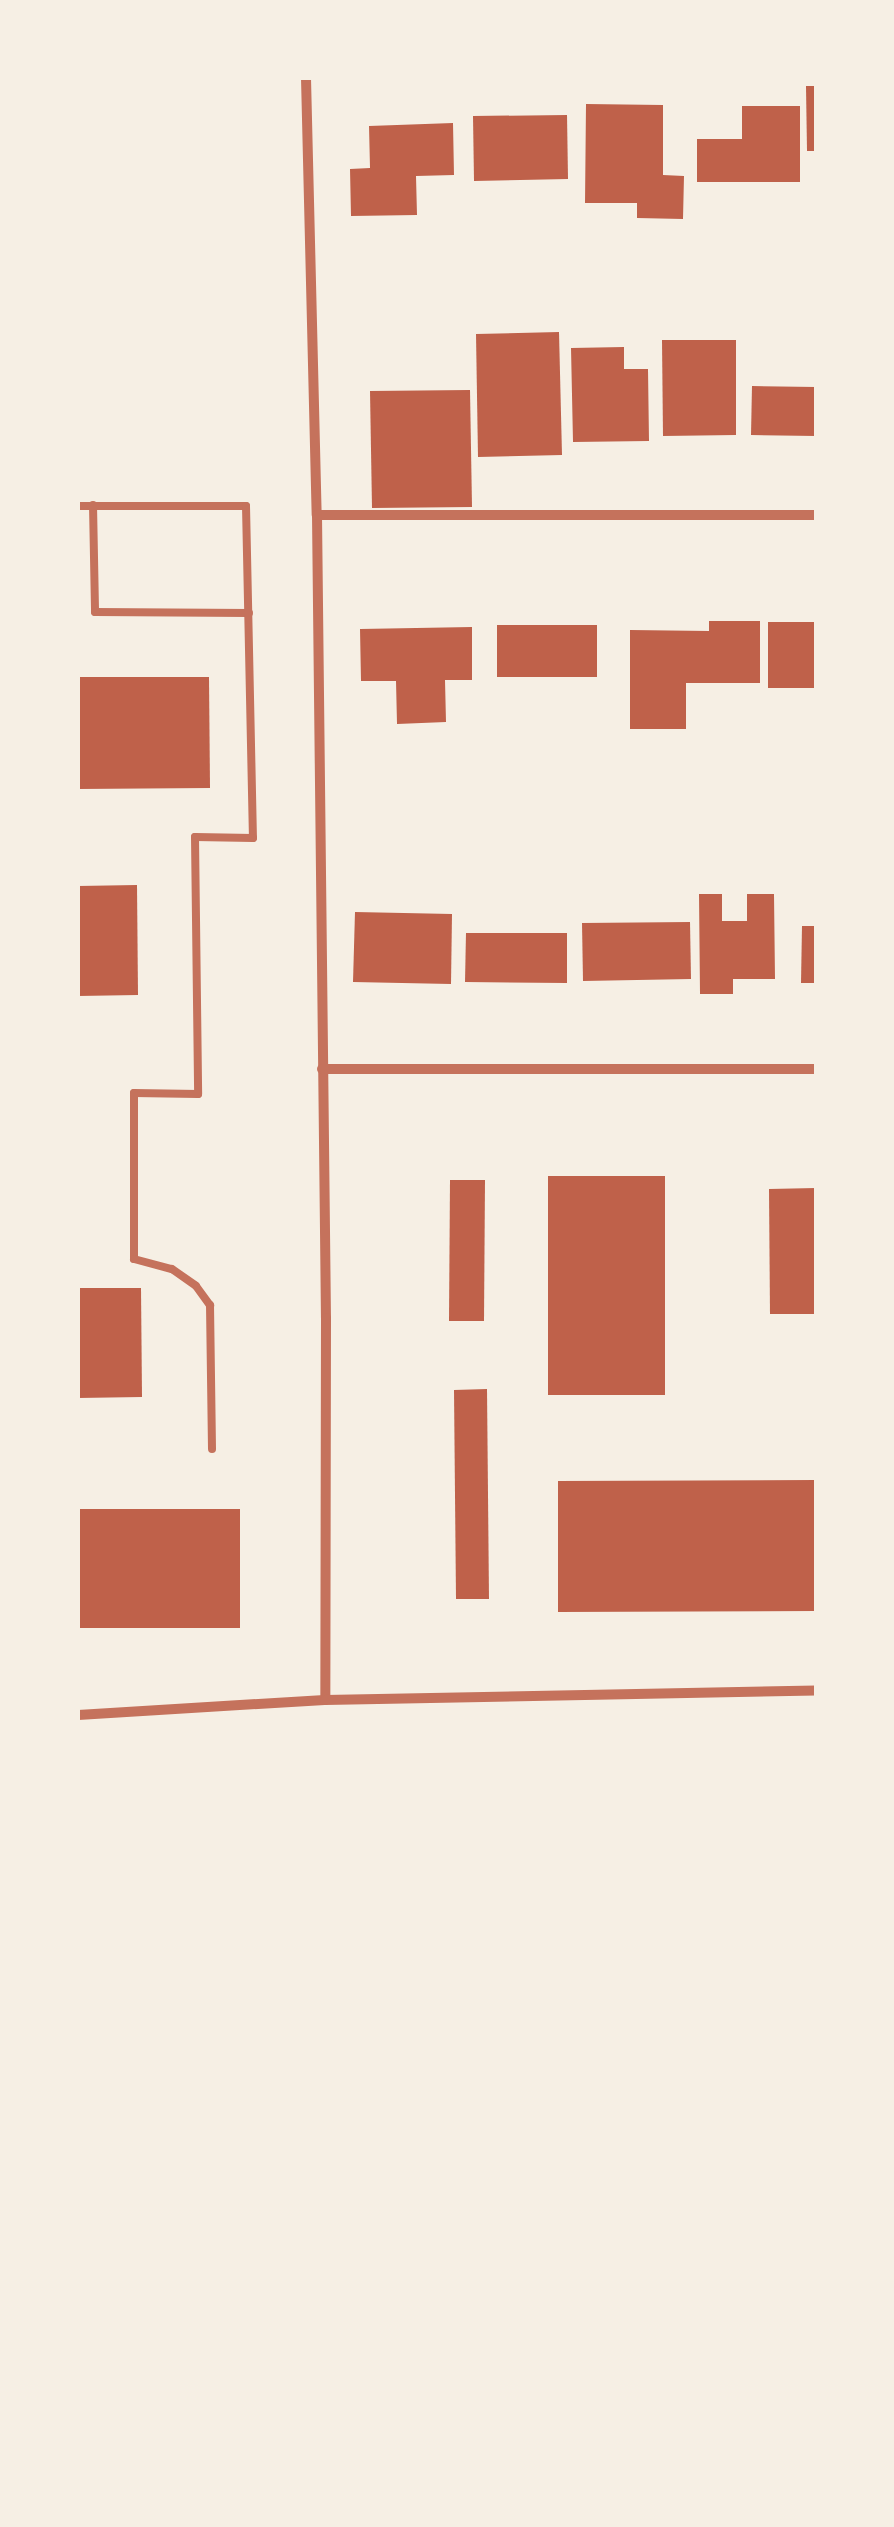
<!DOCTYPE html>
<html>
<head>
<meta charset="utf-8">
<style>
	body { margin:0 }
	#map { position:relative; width:894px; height:2527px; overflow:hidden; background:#f6efe4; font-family:"PT Serif",serif }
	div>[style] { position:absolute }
	.building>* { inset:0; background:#bf614a }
	.service>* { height:8px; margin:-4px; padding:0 4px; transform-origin:4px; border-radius:4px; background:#c5725c }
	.minor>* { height:10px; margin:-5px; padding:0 5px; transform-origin:5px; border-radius:5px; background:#c5725c }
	span { translate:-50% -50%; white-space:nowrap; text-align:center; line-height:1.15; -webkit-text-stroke:8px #f6efe4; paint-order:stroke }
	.frame { position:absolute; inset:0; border:80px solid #f6efe4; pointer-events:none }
</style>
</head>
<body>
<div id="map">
	<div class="building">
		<i style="clip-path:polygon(806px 86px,816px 86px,816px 151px,807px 151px)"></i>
		<i style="clip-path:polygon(586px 104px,663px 105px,663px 175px,684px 176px,683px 219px,637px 218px,637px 203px,585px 203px)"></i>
		<i style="clip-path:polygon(742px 106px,800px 106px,800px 182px,697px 182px,697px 139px,742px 139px)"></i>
		<i style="clip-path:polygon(567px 115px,568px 179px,474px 181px,473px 116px)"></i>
		<i style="clip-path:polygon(453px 123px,454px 175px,416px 176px,417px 215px,351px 216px,350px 169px,370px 168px,369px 126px)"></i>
		<i style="clip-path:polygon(559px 332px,562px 455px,478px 457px,476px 334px)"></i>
		<i style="clip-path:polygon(662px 340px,736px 340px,736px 435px,663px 436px)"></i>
		<i style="clip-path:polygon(624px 347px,624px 369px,648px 369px,649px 441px,573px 442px,571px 348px)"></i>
		<i style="clip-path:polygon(752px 386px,816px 387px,816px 436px,751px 435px)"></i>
		<i style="clip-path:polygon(470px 390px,472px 507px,372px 508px,370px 391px)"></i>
		<i style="clip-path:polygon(709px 621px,760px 621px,760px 683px,686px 683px,686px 729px,630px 729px,630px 630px,709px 631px)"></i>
		<i style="clip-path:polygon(768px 622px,816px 622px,816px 688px,768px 688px)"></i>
		<i style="clip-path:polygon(497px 625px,597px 625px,597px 677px,497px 677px)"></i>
		<i style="clip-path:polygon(472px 627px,472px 680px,445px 680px,446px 722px,397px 724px,396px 681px,361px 681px,360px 629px)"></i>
		<i style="clip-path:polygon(78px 677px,209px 677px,210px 788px,78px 789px)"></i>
		<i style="clip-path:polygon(137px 885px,138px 995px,78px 996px,78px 886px)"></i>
		<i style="clip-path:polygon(699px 894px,722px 894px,722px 921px,747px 921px,747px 894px,774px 894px,775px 979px,733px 979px,733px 994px,700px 994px)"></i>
		<i style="clip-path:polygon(355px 912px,452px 914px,451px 984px,353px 982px)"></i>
		<i style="clip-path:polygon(690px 922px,691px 979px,583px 981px,582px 923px)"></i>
		<i style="clip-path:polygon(802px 926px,816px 926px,816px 983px,801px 983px)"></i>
		<i style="clip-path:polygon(466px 933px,567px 933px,567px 983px,465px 982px)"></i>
		<i style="clip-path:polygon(548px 1176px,665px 1176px,665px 1395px,548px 1395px)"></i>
		<i style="clip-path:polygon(450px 1180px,485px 1180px,484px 1321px,449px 1321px)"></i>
		<i style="clip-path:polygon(816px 1188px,816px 1314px,770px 1314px,769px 1189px)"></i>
		<i style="clip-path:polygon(78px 1288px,141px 1288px,142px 1397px,78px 1398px)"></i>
		<i style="clip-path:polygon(487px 1389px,489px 1599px,456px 1599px,454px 1390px)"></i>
		<i style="clip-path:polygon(816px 1480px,816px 1611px,558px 1612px,558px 1481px)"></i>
		<i style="clip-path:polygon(78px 1509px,240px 1509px,240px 1628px,78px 1628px)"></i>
	</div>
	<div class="service">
		<i style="left:93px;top:505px;width:107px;rotate:88.9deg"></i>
		<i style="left:95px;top:612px;width:154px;rotate:0.4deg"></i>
		<i style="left:78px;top:506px;width:168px"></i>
		<i style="left:246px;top:506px;width:332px;rotate:88.8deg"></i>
		<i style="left:253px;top:838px;width:58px;rotate:-179deg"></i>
		<i style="left:195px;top:837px;width:257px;rotate:89.3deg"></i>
		<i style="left:198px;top:1094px;width:64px;rotate:-179.1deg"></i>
		<i style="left:134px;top:1093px;width:166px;rotate:90deg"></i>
		<i style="left:134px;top:1259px;width:39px;rotate:15deg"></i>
		<i style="left:172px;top:1269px;width:29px;rotate:35deg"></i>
		<i style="left:196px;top:1286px;width:24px;rotate:54deg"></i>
		<i style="left:210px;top:1305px;width:144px;rotate:89.2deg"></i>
	</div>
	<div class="minor">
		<i style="left:306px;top:78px;width:437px;rotate:88.6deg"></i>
		<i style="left:317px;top:515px;width:803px;rotate:89.36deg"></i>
		<i style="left:326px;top:1318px;width:382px;rotate:90.1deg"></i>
		<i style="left:317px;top:515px;width:499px"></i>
		<i style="left:322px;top:1069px;width:494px"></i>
		<i style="left:78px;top:1715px;width:247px;rotate:-3.5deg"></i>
		<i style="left:325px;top:1700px;width:491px;rotate:-1.1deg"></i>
	</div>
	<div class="frame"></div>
</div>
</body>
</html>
